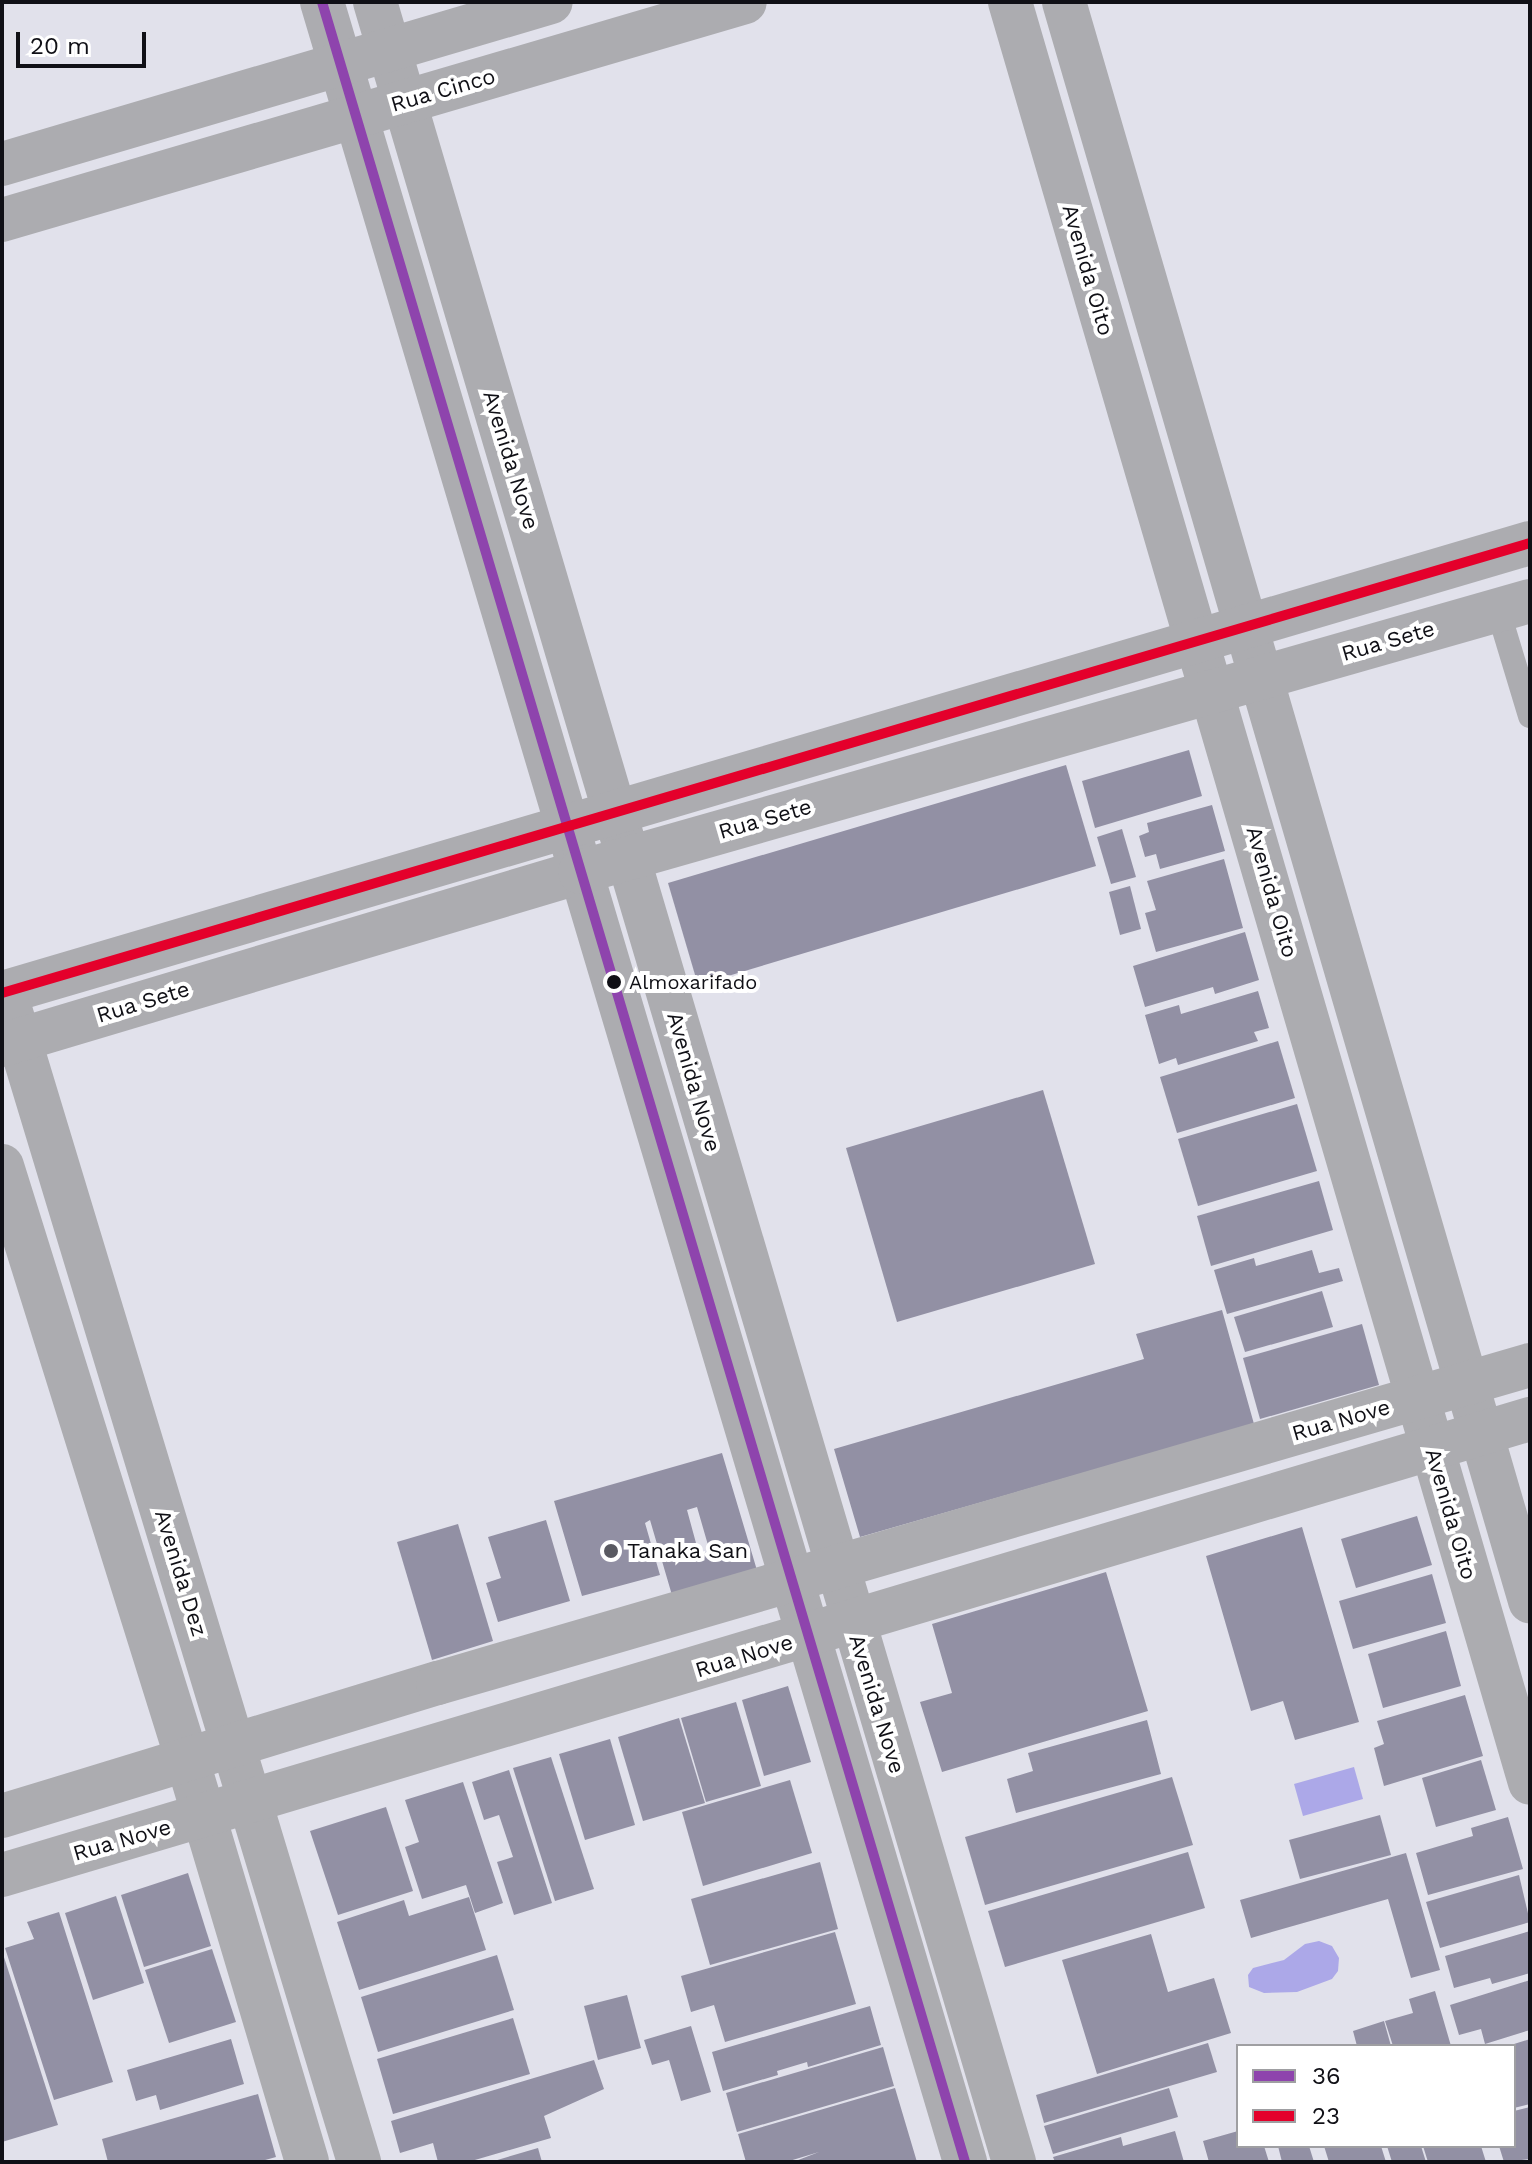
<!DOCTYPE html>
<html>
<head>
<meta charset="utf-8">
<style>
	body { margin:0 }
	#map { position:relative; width:1532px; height:2164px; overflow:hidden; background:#e1e1eb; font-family:"Work Sans",sans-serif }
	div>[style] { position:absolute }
	.water>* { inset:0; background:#aca8e8 }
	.building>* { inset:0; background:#9290a4 }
	.lane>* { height:24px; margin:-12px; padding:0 12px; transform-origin:12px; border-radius:12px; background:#acacb0 }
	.street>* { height:44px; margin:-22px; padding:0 22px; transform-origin:22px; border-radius:22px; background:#acacb0 }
	.bus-1>* { height:10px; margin:-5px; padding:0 5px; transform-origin:5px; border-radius:5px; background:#8e44ad }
	.bus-2>* { height:10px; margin:-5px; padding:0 5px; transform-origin:5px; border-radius:5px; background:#e4002b }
	.dots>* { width:22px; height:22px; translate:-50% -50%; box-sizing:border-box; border:4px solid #fff; border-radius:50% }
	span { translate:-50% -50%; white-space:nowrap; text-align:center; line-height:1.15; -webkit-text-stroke:8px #fff; paint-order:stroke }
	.bus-label { font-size:20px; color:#101016 }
	.left { translate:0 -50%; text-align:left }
	.street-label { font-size:22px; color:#101016 }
	.poi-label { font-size:22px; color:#101016 }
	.frame { position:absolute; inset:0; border:4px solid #101016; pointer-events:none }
	.legend { position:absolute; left:1236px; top:2044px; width:280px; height:104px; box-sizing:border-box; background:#fff; border:2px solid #9f9fa2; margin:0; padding:10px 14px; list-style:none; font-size:24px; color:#101016 }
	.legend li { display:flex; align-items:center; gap:16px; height:40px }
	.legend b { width:40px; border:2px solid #9f9fa2 }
	.scale { position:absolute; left:16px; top:32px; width:130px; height:36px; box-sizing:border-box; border:4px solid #101016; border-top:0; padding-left:10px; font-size:24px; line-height:28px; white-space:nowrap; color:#101016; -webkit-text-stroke:6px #fff; paint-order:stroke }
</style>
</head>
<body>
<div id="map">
	<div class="water">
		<i style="clip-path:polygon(1354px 1767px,1363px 1799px,1303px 1816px,1294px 1784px)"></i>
		<i style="clip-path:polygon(1319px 1941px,1332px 1946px,1339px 1958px,1338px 1971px,1332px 1979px,1297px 1992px,1264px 1993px,1249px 1987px,1248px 1975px,1253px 1968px,1284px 1960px,1305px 1944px)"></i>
	</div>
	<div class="building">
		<i style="clip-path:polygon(1189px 750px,1202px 796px,1095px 828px,1082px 781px)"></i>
		<i style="clip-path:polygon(1066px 765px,1096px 866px,698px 985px,668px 883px)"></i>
		<i style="clip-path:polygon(1212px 805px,1225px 851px,1160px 869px,1156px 854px,1145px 857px,1139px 836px,1149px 832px,1147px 823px)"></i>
		<i style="clip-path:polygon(1122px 829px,1136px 877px,1111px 884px,1097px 837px)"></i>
		<i style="clip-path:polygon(1224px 859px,1243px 928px,1156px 952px,1145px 913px,1156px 910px,1147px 881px)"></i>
		<i style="clip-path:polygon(1130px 886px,1141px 929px,1120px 935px,1109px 892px)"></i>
		<i style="clip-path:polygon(1245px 932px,1259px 980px,1215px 994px,1213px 987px,1145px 1007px,1133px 966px)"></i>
		<i style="clip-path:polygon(1258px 991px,1269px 1028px,1254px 1032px,1258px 1041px,1178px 1065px,1176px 1058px,1159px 1064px,1145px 1015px,1179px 1005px,1181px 1014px)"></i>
		<i style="clip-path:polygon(1278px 1041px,1295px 1098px,1177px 1133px,1160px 1077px)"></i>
		<i style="clip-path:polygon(1043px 1090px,1095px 1264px,897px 1322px,846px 1148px)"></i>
		<i style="clip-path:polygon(1297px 1104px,1317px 1171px,1198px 1206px,1178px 1139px)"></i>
		<i style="clip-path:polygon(1319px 1181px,1333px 1230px,1211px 1266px,1197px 1216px)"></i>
		<i style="clip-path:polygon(1312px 1250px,1319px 1273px,1339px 1268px,1343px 1281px,1227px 1314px,1214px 1270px,1254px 1258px,1256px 1266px)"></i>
		<i style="clip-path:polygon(1322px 1291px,1333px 1327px,1245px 1352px,1234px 1317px)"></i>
		<i style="clip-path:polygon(1222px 1310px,1254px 1424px,860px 1537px,834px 1449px,1144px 1359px,1136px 1334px)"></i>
		<i style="clip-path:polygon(1362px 1324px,1379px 1385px,1260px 1419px,1243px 1358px)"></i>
		<i style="clip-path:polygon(evenodd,722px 1453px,759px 1577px,674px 1602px,650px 1520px,645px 1523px,660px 1575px,582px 1596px,554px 1501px,722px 1453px,697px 1507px,710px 1552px,699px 1554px,687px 1510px,697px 1507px)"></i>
		<i style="clip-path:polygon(1417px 1516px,1432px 1565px,1356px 1588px,1341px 1539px)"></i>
		<i style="clip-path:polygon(546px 1520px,570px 1601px,498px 1622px,486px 1583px,501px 1578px,488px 1537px)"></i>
		<i style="clip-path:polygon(458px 1524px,493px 1641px,432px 1660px,397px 1542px)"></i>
		<i style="clip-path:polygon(1302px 1527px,1359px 1722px,1295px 1740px,1283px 1701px,1251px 1711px,1206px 1556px)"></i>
		<i style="clip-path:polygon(1106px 1572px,1148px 1711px,942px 1772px,920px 1702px,952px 1693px,932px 1624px)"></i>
		<i style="clip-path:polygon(1432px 1574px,1446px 1623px,1353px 1649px,1339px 1601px)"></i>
		<i style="clip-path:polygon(1446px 1631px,1461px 1686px,1383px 1708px,1368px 1654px)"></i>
		<i style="clip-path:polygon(788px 1686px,811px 1762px,764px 1776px,742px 1700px)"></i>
		<i style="clip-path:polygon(1465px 1695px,1483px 1756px,1384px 1786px,1374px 1748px,1384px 1744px,1377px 1721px)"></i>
		<i style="clip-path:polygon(736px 1702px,761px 1786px,706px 1802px,681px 1718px)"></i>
		<i style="clip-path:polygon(679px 1718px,705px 1803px,643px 1821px,618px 1737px)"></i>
		<i style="clip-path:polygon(1147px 1720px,1161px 1774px,1016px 1813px,1007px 1779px,1033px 1771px,1028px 1753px)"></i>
		<i style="clip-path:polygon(610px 1739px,635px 1825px,585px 1840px,559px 1754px)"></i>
		<i style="clip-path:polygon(551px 1757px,594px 1889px,555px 1901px,513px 1768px)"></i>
		<i style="clip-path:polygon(1481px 1760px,1496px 1810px,1436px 1827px,1422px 1778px)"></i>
		<i style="clip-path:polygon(509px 1770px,552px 1903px,514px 1915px,497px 1862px,513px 1857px,499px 1815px,484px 1820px,472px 1782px)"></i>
		<i style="clip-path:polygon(1172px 1777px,1193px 1845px,985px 1905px,965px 1837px)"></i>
		<i style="clip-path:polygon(790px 1780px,812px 1853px,703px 1886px,682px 1812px)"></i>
		<i style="clip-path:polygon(463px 1782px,503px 1903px,475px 1913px,466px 1885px,422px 1899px,405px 1847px,419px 1842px,405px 1800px)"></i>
		<i style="clip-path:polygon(386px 1807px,413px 1891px,338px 1915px,310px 1831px)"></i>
		<i style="clip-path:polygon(1380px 1815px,1391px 1855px,1300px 1879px,1289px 1840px)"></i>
		<i style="clip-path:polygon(1508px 1817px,1523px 1869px,1428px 1895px,1416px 1853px,1473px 1836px,1471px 1828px)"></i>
		<i style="clip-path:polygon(1188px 1852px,1205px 1908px,1005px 1967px,988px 1911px)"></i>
		<i style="clip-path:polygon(1406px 1853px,1440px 1970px,1411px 1978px,1388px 1899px,1251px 1938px,1240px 1900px)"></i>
		<i style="clip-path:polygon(820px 1862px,838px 1929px,710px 1965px,691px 1899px)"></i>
		<i style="clip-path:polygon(188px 1873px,211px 1946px,144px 1967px,121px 1895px)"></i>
		<i style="clip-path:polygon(1519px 1875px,1530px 1922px,1440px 1948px,1426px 1902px)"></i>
		<i style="clip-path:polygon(116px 1896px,144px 1983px,93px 2000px,65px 1913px)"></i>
		<i style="clip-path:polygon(469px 1897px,486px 1950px,359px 1990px,337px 1922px,404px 1900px,409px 1916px)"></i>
		<i style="clip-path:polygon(59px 1912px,113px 2082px,54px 2100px,5px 1948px,34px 1939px,27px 1922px)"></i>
		<i style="clip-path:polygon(1530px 1931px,1530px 1973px,1492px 1984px,1490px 1978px,1454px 1988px,1445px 1956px)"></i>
		<i style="clip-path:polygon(835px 1932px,856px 2004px,725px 2042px,714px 2005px,691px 2012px,681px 1976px)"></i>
		<i style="clip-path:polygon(1151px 1934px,1168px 1992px,1214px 1978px,1231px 2033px,1097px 2074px,1062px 1960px)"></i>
		<i style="clip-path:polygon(212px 1949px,236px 2022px,169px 2043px,145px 1970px)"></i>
		<i style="clip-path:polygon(2px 1951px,58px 2125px,2px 2142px)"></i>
		<i style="clip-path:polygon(497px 1955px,514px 2010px,378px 2052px,361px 1997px)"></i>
		<i style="clip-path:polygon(1530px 1980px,1530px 2030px,1485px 2044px,1481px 2029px,1459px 2035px,1450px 2005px)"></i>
		<i style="clip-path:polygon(1435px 1991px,1451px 2046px,1393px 2046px,1385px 2021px,1413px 2013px,1409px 1999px)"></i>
		<i style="clip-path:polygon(627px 1995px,641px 2048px,598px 2060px,584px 2006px)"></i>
		<i style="clip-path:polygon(870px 2006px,881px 2045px,808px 2067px,807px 2062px,777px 2071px,778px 2075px,723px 2091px,712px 2052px)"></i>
		<i style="clip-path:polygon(513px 2018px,530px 2074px,393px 2114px,377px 2059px)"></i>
		<i style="clip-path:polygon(1384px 2021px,1391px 2046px,1357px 2046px,1353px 2031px)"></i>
		<i style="clip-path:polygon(691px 2026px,711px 2092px,681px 2101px,669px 2060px,652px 2065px,644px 2040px)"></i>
		<i style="clip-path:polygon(231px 2039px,244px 2084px,160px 2110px,156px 2095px,136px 2101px,127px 2070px)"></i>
		<i style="clip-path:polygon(1530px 2039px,1530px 2104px,1514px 2108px,1514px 2044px)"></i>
		<i style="clip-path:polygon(1208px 2043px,1217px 2072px,1044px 2123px,1036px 2095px)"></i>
		<i style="clip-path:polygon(883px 2047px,894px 2086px,737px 2132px,726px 2093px)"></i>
		<i style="clip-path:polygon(594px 2060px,604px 2089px,544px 2116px,551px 2138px,468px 2162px,438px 2162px,433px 2143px,400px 2153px,391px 2121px)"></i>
		<i style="clip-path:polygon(895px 2088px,917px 2162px,793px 2162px,819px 2152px,786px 2162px,746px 2162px,738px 2134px)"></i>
		<i style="clip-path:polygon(1169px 2088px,1178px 2117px,1053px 2154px,1044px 2126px)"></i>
		<i style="clip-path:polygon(258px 2094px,276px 2157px,258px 2162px,108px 2162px,102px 2139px)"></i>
		<i style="clip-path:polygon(1530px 2107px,1530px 2159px,1504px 2162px,1499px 2146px,1514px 2146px,1514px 2111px)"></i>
		<i style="clip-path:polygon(1175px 2131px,1184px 2162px,1055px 2162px,1053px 2157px,1121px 2137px,1123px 2146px)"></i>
		<i style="clip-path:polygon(1238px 2131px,1238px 2146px,1264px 2146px,1269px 2162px,1209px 2162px,1203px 2141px)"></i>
		<i style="clip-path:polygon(1278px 2146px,1309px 2146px,1314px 2162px,1282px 2162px)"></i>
		<i style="clip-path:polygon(1324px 2146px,1381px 2146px,1386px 2162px,1329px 2162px)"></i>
		<i style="clip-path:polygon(1387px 2146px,1421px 2146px,1426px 2162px,1392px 2162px)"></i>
		<i style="clip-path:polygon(1423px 2146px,1481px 2146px,1486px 2162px,1428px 2162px)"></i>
		<i style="clip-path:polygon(538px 2148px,542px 2162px,494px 2162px,494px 2161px)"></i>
	</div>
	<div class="lane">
		<i style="left:1498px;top:610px;width:111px;rotate:73.2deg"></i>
	</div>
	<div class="street">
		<i style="left:322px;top:2px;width:2254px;rotate:73.42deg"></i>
		<i style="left:375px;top:2px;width:2253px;rotate:73.52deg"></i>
		<i style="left:1010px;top:2px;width:1855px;rotate:73.72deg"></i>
		<i style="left:1064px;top:2px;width:1666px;rotate:73.75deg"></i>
		<i style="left:2px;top:164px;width:572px;rotate:-16.44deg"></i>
		<i style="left:2px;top:220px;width:774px;rotate:-16.35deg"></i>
		<i style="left:2px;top:993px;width:1593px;rotate:-16.41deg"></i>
		<i style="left:11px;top:1012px;width:1202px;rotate:73.16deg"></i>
		<i style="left:2px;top:1045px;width:603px;rotate:-16.66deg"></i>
		<i style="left:580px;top:872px;width:988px;rotate:-15.92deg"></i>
		<i style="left:2px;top:1166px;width:621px;rotate:72.67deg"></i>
		<i style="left:187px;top:1759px;width:420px;rotate:73.4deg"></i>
		<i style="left:2px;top:1816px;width:456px;rotate:-17deg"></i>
		<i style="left:438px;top:1683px;width:1137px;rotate:-16.24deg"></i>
		<i style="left:2px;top:1875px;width:1595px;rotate:-16.62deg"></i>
	</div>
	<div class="bus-1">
		<i style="left:322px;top:2px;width:2254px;rotate:73.42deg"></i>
	</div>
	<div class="bus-2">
		<i style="left:2px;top:993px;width:1593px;rotate:-16.41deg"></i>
	</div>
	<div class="dots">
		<i style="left:614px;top:982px;background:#101016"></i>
		<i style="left:611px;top:1551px;background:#595961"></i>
	</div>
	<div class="bus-label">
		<span class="left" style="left:629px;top:982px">Almoxarifado</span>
	</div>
	<div class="street-label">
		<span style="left:443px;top:90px;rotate:-16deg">Rua Cinco</span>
		<span style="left:1088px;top:270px;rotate:74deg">Avenida Oito</span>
		<span style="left:511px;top:460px;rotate:73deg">Avenida Nove</span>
		<span style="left:1388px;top:641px;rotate:-16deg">Rua Sete</span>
		<span style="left:765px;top:819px;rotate:-16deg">Rua Sete</span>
		<span style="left:1272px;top:892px;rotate:74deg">Avenida Oito</span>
		<span style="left:143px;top:1002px;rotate:-17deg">Rua Sete</span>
		<span style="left:694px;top:1082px;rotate:74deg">Avenida Nove</span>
		<span style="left:1341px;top:1420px;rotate:-16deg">Rua Nove</span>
		<span style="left:1451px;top:1514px;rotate:74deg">Avenida Oito</span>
		<span style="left:181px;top:1573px;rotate:73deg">Avenida Dez</span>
		<span style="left:744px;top:1656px;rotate:-17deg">Rua Nove</span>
		<span style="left:877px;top:1704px;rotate:73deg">Avenida Nove</span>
		<span style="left:122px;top:1840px;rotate:-16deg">Rua Nove</span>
	</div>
	<div class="poi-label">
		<span class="left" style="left:627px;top:1551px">Tanaka San</span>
	</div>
	<div class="frame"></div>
	<ul class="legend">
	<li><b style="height:10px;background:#8e44ad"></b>36</li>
	<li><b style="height:10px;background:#e4002b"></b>23</li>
	</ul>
	<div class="scale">20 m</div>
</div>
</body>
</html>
